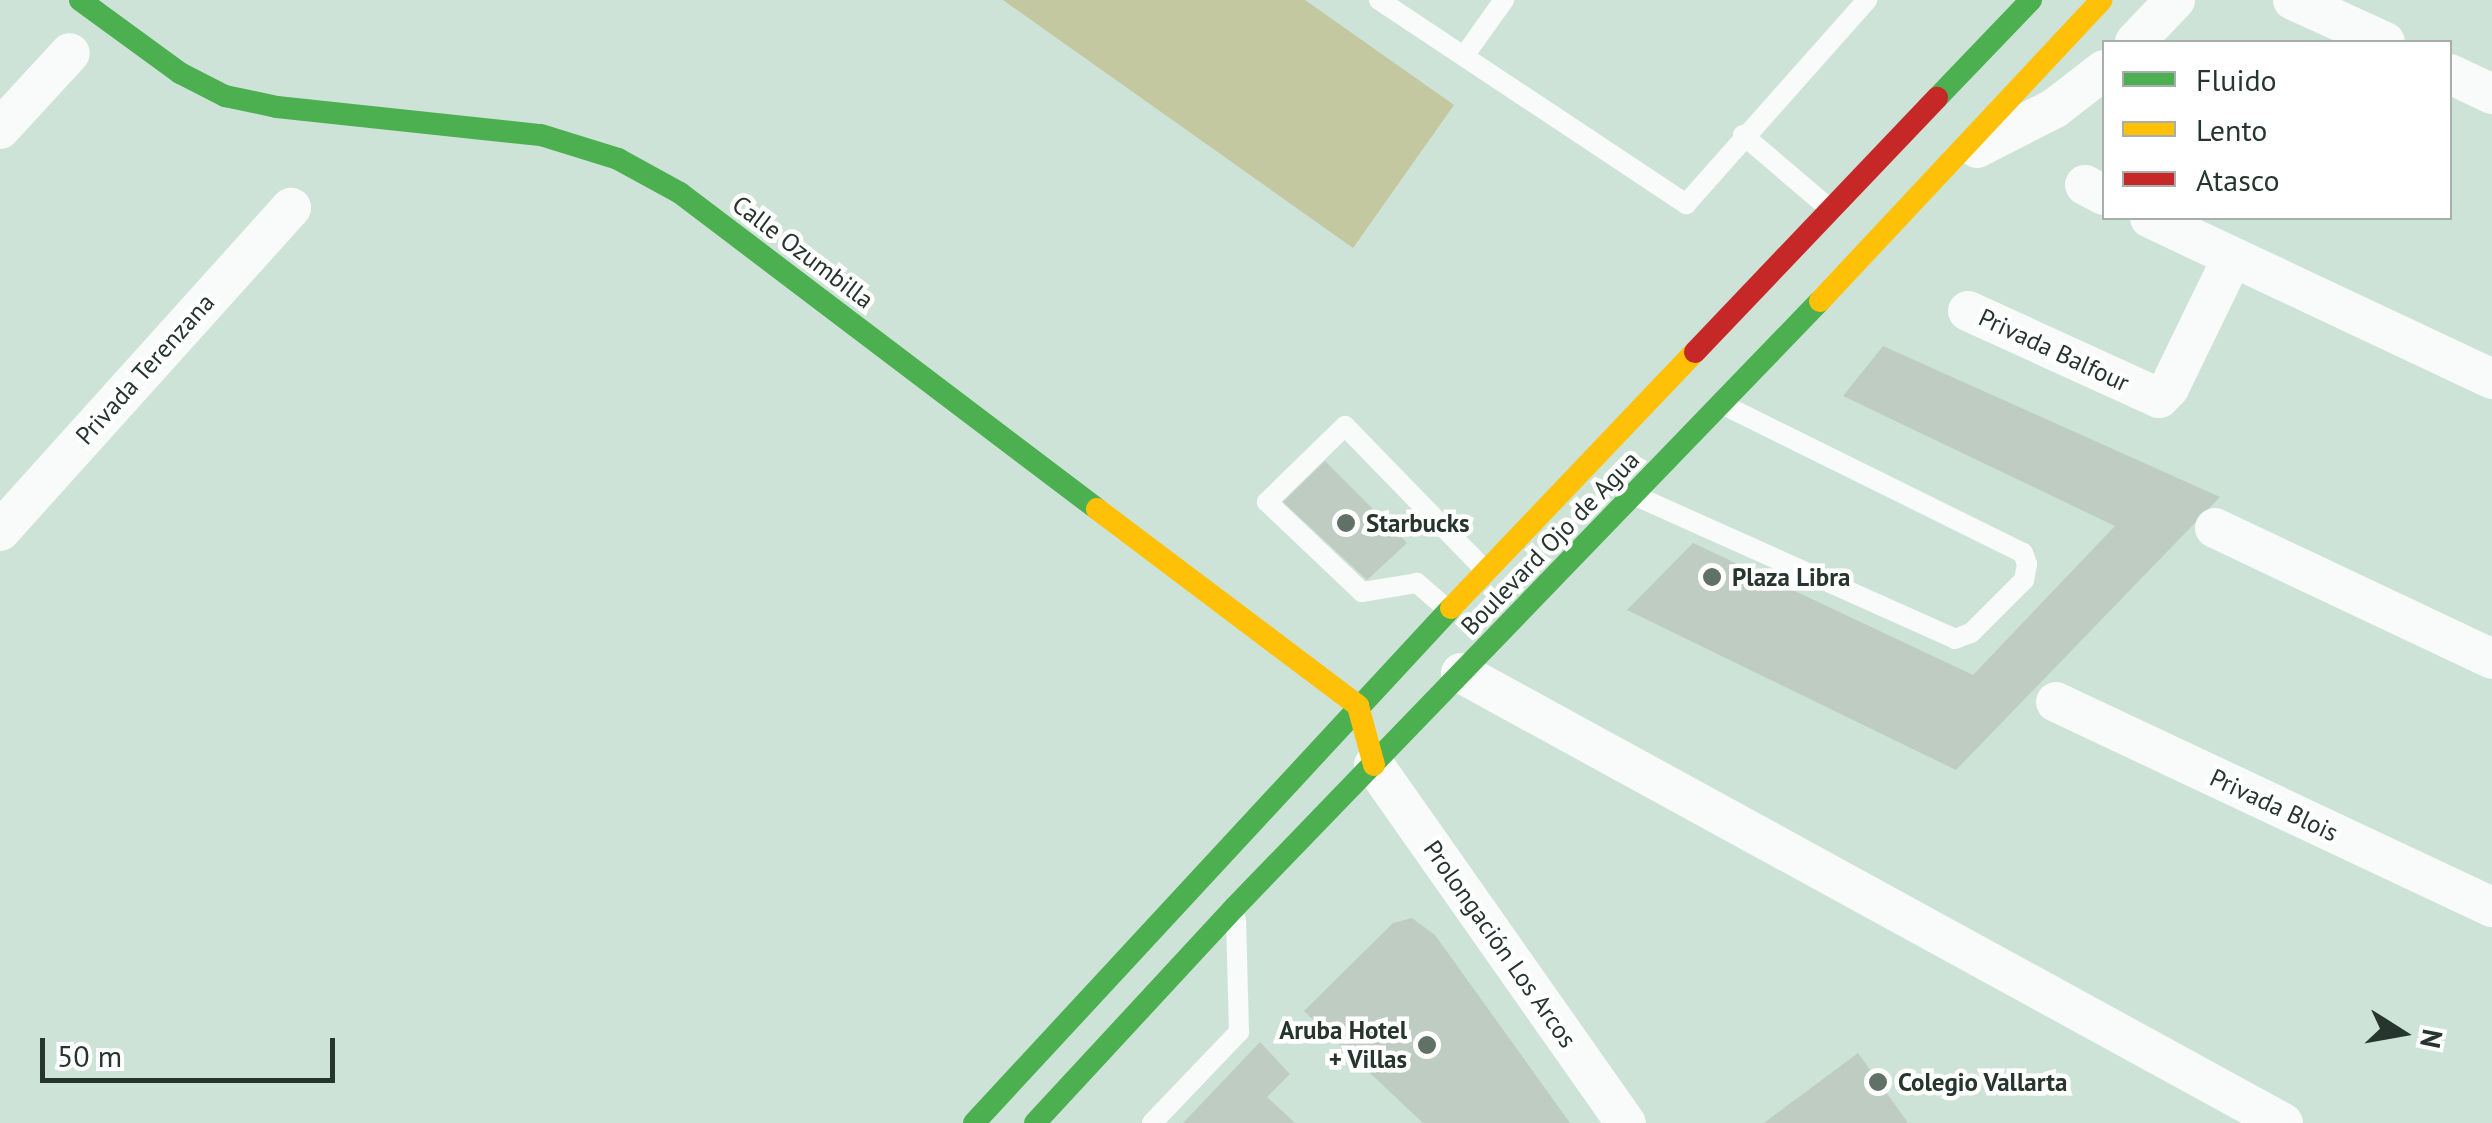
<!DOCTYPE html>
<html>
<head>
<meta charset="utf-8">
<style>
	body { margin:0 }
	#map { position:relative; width:2492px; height:1123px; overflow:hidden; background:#cde3d7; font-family:"PT Sans",sans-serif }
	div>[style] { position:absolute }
	.green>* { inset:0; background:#c3c8a0 }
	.building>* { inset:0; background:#beccc2 }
	.lane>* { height:20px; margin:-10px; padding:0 10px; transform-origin:10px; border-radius:10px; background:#f8fbf9 }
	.street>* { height:40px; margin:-20px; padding:0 20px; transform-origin:20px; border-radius:20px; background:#f8fbf9 }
	.fast>* { height:22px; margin:-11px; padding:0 11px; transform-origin:11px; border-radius:11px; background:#4caf50 }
	.slow>* { height:22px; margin:-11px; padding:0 11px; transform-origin:11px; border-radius:11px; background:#ffc107 }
	.jam>* { height:22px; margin:-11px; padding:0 11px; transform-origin:11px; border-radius:11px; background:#c62828 }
	.dots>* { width:28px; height:28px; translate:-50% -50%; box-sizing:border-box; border:5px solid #fff; border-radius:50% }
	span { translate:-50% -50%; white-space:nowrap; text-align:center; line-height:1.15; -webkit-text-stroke:9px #fff; paint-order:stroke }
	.street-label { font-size:25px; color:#26352d }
	.poi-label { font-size:25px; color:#26352d; font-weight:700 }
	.left { translate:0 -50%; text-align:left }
	.right { translate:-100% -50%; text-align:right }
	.legend { position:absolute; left:2102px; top:40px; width:350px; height:180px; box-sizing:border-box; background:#fff; border:2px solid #a8aeab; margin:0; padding:12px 18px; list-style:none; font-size:30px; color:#26352d }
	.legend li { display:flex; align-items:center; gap:20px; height:50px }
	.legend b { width:50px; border:2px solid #a8aeab }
	.north { position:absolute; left:2352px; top:983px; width:100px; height:100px; -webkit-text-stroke:8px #fff; paint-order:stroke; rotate:101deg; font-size:28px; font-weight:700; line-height:40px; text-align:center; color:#26352d }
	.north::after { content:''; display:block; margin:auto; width:35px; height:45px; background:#26352d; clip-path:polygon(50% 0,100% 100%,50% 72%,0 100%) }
	.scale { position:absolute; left:40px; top:1038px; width:295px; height:45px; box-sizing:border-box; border:5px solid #26352d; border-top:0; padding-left:12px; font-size:30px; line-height:35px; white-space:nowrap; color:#26352d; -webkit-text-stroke:8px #fff; paint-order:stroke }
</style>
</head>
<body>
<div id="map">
	<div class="green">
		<i style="clip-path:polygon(1003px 0,1305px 0,1454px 105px,1353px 248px)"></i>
	</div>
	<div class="building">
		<i style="clip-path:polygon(1883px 346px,2220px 497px,1956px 770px,1627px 610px,1693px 543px,1973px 675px,2115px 526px,1843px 396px)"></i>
		<i style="clip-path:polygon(1325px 461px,1407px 543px,1367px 580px,1283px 502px)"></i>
		<i style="clip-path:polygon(1412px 918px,1435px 935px,1570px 1123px,1423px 1123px,1304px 1011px,1393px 923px)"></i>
		<i style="clip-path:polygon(1260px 1042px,1290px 1074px,1267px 1097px,1295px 1123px,1183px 1123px)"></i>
		<i style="clip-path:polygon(1858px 1053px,1908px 1123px,1764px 1123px)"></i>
	</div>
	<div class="lane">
		<i style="left:1379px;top:0;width:369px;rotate:33.6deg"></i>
		<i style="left:1686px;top:204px;width:273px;rotate:-48.4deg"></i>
		<i style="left:1464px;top:56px;width:69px;rotate:-54.5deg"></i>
		<i style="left:1743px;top:135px;width:116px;rotate:40.4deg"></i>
		<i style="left:1638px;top:497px;width:347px;rotate:24.1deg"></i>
		<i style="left:1955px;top:639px;width:17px;rotate:-21deg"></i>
		<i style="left:1971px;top:633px;width:75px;rotate:-45deg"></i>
		<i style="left:2024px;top:580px;width:16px;rotate:-79deg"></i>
		<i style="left:2027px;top:564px;width:12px;rotate:-110deg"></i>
		<i style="left:2023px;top:553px;width:334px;rotate:-153.7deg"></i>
		<i style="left:1447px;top:609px;width:40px;rotate:-139deg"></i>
		<i style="left:1417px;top:583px;width:56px;rotate:170.7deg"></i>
		<i style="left:1362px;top:592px;width:131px;rotate:-136.5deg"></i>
		<i style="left:1267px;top:502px;width:109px;rotate:-44.3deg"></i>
		<i style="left:1345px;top:426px;width:201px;rotate:45.8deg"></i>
		<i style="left:1152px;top:1123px;width:126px;rotate:-46.3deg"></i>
		<i style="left:1239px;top:1032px;width:112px;rotate:-91.5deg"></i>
	</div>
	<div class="street">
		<i style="left:2293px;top:0;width:101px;rotate:24.5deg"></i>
		<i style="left:2135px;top:42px;width:58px;rotate:-46.4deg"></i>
		<i style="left:2450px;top:74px;width:47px;rotate:25.5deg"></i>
		<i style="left:0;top:129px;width:103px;rotate:-47.4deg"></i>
		<i style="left:1977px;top:148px;width:88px;rotate:-27.1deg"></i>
		<i style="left:2055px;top:108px;width:62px;rotate:-37.8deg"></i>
		<i style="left:2085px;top:185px;width:21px;rotate:28deg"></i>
		<i style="left:2150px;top:218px;width:378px;rotate:25.2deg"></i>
		<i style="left:1968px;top:311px;width:210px;rotate:24.5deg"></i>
		<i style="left:2159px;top:398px;width:14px;rotate:-45deg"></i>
		<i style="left:2169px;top:388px;width:144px;rotate:-64.1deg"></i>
		<i style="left:2215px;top:528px;width:306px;rotate:25.3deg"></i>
		<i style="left:0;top:531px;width:435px;rotate:-48deg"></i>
		<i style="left:1461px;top:673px;width:937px;rotate:28.7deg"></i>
		<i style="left:2056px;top:702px;width:482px;rotate:25.2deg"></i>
		<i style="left:1374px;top:765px;width:438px;rotate:54.9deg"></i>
	</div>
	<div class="fast">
		<i style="left:80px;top:0;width:124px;rotate:36.1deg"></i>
		<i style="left:180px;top:73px;width:51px;rotate:27.1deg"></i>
		<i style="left:225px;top:96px;width:53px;rotate:11.9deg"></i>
		<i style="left:277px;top:107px;width:265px;rotate:6.1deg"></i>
		<i style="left:541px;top:135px;width:81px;rotate:17.3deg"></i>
		<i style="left:618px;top:159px;width:71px;rotate:28.7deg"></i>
		<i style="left:680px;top:193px;width:523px;rotate:37.15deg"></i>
		<i style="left:1937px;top:98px;width:136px;rotate:-46.2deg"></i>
		<i style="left:974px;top:1123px;width:702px;rotate:-47.19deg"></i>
		<i style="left:1035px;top:1123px;width:294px;rotate:-47.2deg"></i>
		<i style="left:1235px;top:907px;width:842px;rotate:-46.01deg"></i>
	</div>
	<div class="slow">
		<i style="left:1820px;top:301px;width:412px;rotate:-46.9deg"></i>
		<i style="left:1097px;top:509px;width:327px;rotate:37deg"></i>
		<i style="left:1358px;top:706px;width:61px;rotate:74.8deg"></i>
		<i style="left:1451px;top:608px;width:354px;rotate:-46.4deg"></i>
	</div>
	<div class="jam">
		<i style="left:1695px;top:352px;width:351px;rotate:-46.4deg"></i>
	</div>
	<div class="dots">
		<i style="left:1346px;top:523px;background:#607268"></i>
		<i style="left:1712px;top:577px;background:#607268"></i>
		<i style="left:1427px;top:1045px;background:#607268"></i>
		<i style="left:1878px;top:1082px;background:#607268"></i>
	</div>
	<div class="street-label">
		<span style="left:803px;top:252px;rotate:37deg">Calle Ozumbilla</span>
		<span style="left:2054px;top:350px;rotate:25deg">Privada Balfour</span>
		<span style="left:145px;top:369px;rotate:-48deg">Privada Terenzana</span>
		<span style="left:1550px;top:543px;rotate:-46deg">Boulevard Ojo de Agua</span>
		<span style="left:2274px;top:805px;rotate:25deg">Privada Blois</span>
		<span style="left:1500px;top:944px;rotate:55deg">Prolongación Los Arcos</span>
	</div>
	<div class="poi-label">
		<span class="left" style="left:1366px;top:523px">Starbucks</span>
		<span class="left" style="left:1732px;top:577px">Plaza Libra</span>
		<span class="right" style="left:1407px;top:1045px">Aruba Hotel<br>+ Villas</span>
		<span class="left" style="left:1898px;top:1082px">Colegio Vallarta</span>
	</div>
	<ul class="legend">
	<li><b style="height:12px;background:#4caf50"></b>Fluido</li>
	<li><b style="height:12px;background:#ffc107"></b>Lento</li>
	<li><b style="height:12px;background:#c62828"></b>Atasco</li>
	</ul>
	<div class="north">N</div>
	<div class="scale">50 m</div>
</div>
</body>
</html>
